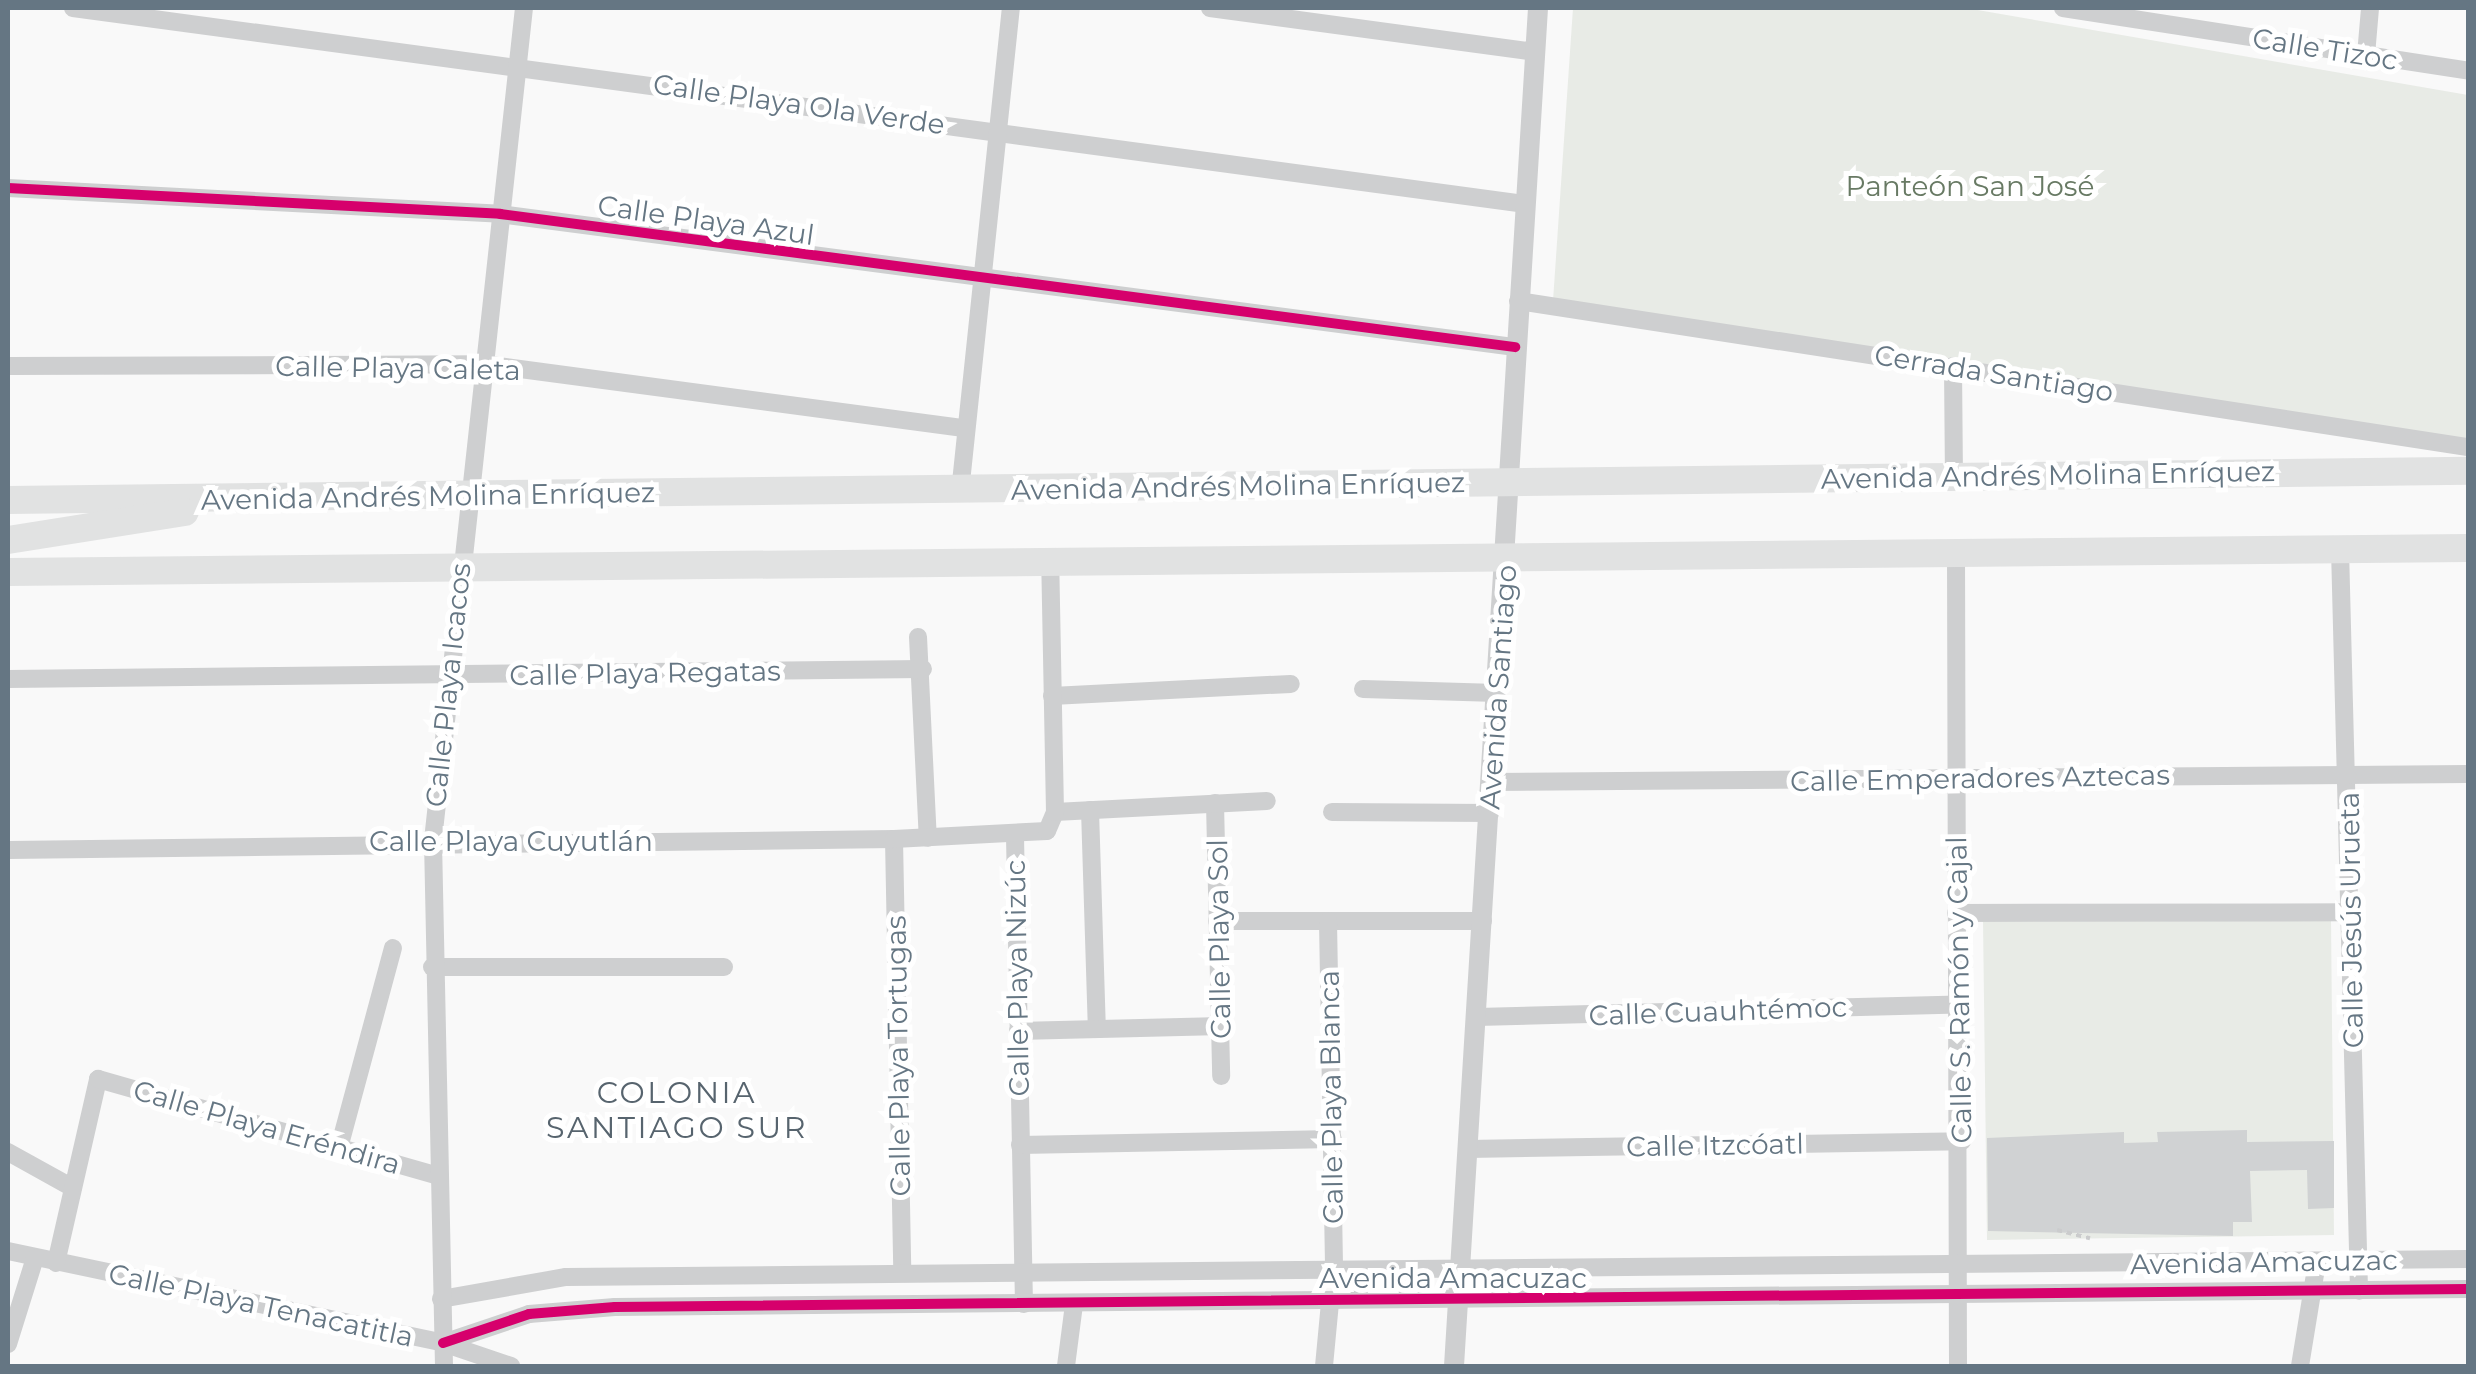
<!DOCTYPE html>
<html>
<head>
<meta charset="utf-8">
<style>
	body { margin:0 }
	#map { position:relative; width:2476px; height:1374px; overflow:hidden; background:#f9f9f9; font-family:Montserrat,sans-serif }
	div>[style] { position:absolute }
	.green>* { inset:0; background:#e8ebe6 }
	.building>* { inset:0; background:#d0d2d3 }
	.path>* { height:4px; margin-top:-2px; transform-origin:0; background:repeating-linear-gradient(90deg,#cbcccd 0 5px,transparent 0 10px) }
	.minor>* { height:18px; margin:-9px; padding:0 9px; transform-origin:9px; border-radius:9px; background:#cecfd0 }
	.tertiary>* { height:20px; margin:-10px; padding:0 10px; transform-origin:10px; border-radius:10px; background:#cecfd0 }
	.primary>* { height:28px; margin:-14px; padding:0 14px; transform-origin:14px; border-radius:14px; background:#e1e2e2 }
	.cycleway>* { height:10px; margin:-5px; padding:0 5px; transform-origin:5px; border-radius:5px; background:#d6006c }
	span { translate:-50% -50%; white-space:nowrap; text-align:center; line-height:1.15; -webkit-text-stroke:10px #fff; paint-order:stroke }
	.street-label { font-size:28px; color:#657683 }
	.park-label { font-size:28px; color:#687a64 }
	.neighbourhood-label { font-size:30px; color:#57646e; letter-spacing:2.5px }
	.frame { position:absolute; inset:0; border:10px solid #657683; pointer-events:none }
</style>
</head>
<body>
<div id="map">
	<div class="green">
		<i style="clip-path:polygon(1573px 8px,1966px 8px,2468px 95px,2468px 440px,1553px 301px)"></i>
		<i style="clip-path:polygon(2331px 919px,2334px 1235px,1987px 1240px,1983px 920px)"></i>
	</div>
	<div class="building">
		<i style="clip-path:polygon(2247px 1130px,2247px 1142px,2334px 1141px,2334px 1208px,2308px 1209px,2307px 1170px,2250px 1171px,2252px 1222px,2233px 1222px,2233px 1236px,1988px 1231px,1987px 1138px,2124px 1132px,2124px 1143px,2158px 1142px,2157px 1132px)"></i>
	</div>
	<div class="path">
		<i style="left:2057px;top:1230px;width:34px;rotate:14deg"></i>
	</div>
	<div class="minor">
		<i style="left:73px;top:8px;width:1464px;rotate:7.69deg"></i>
		<i style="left:1210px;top:8px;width:327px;rotate:7.7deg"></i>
		<i style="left:2063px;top:8px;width:410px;rotate:8.8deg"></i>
		<i style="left:2366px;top:55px;width:47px;rotate:-85.1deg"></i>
		<i style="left:8px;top:188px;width:493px;rotate:3deg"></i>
		<i style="left:500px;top:214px;width:1024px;rotate:7.47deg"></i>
		<i style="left:1518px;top:301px;width:961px;rotate:8.74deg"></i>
		<i style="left:8px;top:366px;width:475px;rotate:-0.2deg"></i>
		<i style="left:483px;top:364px;width:485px;rotate:7.6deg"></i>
		<i style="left:1953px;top:366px;width:109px;rotate:89.5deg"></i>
		<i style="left:960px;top:492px;width:487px;rotate:-84deg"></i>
		<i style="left:2340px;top:549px;width:742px;rotate:88.53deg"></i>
		<i style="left:1956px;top:553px;width:813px;rotate:89.86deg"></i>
		<i style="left:918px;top:637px;width:201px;rotate:87.2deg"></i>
		<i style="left:8px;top:679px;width:915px;rotate:-0.63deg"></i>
		<i style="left:1363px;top:689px;width:134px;rotate:1.7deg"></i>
		<i style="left:1052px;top:696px;width:239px;rotate:-2.9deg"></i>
		<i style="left:1492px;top:782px;width:976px;rotate:-0.47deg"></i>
		<i style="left:1215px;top:803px;width:273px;rotate:88.7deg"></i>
		<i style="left:1090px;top:810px;width:219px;rotate:88.2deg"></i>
		<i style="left:1055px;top:812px;width:212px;rotate:-3deg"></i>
		<i style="left:1332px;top:812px;width:158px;rotate:0.4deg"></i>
		<i style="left:1015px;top:836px;width:468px;rotate:88.9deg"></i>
		<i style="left:894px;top:839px;width:434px;rotate:88.9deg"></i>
		<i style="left:8px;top:850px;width:886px;rotate:-0.71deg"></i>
		<i style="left:894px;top:839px;width:153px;rotate:-3deg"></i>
		<i style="left:1047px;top:831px;width:21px;rotate:-67deg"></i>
		<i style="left:1055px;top:812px;width:250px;rotate:-91.1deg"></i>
		<i style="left:1956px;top:913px;width:395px;rotate:-0.1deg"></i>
		<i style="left:1217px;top:921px;width:266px"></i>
		<i style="left:1328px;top:921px;width:351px;rotate:89deg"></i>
		<i style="left:432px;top:967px;width:292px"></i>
		<i style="left:1477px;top:1017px;width:481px;rotate:-1.5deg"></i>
		<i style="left:1018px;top:1031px;width:204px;rotate:-1.4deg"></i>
		<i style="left:1020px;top:1145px;width:313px;rotate:-1.1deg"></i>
		<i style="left:339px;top:1148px;width:207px;rotate:-74.9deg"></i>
		<i style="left:1468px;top:1149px;width:494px;rotate:-0.9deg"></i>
		<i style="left:8px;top:1152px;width:74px;rotate:29deg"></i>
		<i style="left:8px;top:1251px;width:445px;rotate:11.9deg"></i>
		<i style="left:443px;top:1343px;width:72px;rotate:18.7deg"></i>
		<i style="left:56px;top:1263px;width:189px;rotate:-77.1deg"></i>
		<i style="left:98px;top:1079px;width:351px;rotate:15.9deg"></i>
		<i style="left:441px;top:1299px;width:127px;rotate:-10deg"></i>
		<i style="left:566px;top:1277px;width:1902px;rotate:-0.54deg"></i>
		<i style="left:443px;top:1343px;width:91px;rotate:-18.6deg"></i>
		<i style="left:529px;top:1314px;width:86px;rotate:-4.7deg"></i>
		<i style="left:615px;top:1307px;width:1853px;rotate:-0.56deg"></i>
		<i style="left:8px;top:1344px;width:90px;rotate:-72.6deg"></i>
		<i style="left:444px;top:1366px;width:526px;rotate:-91.2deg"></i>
		<i style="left:433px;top:840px;width:837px;rotate:-83.76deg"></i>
		<i style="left:1066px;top:1366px;width:63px;rotate:-82.6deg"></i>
		<i style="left:1324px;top:1366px;width:64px;rotate:-84.6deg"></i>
		<i style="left:2300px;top:1366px;width:105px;rotate:-80.7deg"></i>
	</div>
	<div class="tertiary">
		<i style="left:1454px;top:1366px;width:1361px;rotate:-86.46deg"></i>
	</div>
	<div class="primary">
		<i style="left:8px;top:500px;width:2460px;rotate:-0.68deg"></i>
		<i style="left:8px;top:540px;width:179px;rotate:-9deg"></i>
		<i style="left:8px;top:572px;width:2460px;rotate:-0.56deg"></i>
	</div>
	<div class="cycleway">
		<i style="left:8px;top:188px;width:493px;rotate:3deg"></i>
		<i style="left:500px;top:214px;width:1024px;rotate:7.47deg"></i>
		<i style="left:443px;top:1343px;width:91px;rotate:-18.6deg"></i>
		<i style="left:529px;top:1314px;width:86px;rotate:-4.7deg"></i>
		<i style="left:615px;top:1307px;width:1853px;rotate:-0.56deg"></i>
	</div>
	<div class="street-label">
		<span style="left:2325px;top:49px;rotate:9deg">Calle Tizoc</span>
		<span style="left:799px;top:104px;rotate:8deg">Calle Playa Ola Verde</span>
		<span style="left:706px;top:220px;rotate:8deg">Calle Playa Azul</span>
		<span style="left:398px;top:368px;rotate:1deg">Calle Playa Caleta</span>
		<span style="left:1994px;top:373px;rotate:9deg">Cerrada Santiago</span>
		<span style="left:2048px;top:475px;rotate:-1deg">Avenida Andrés Molina Enríquez</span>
		<span style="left:1238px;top:486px;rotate:-1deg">Avenida Andrés Molina Enríquez</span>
		<span style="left:428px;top:496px;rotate:-1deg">Avenida Andrés Molina Enríquez</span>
		<span style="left:645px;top:673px;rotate:-1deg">Calle Playa Regatas</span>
		<span style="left:448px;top:685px;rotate:-84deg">Calle Playa Icacos</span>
		<span style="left:1498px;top:687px;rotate:-86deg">Avenida Santiago</span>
		<span style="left:1980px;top:778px;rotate:-1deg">Calle Emperadores Aztecas</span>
		<span style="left:511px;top:841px">Calle Playa Cuyutlán</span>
		<span style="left:2351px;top:920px;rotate:-91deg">Calle Jesús Urueta</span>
		<span style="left:1219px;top:939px;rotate:-91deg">Calle Playa Sol</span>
		<span style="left:1017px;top:978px;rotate:-91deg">Calle Playa Nizúc</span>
		<span style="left:1959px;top:990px;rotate:-91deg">Calle S. Ramón y Cajal</span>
		<span style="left:1718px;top:1011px;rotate:-2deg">Calle Cuauhtémoc</span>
		<span style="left:898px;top:1056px;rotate:-91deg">Calle Playa Tortugas</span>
		<span style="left:1331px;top:1097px;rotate:-91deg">Calle Playa Blanca</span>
		<span style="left:267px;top:1127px;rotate:16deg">Calle Playa Eréndira</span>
		<span style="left:1715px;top:1145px;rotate:-1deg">Calle Itzcóatl</span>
		<span style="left:2264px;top:1262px;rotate:-1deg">Avenida Amacuzac</span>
		<span style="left:1453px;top:1278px">Avenida Amacuzac</span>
		<span style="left:261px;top:1305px;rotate:12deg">Calle Playa Tenacatitla</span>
	</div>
	<div class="park-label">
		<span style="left:1970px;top:186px">Panteón San José</span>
	</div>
	<div class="neighbourhood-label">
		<span style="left:677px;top:1110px">COLONIA<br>SANTIAGO SUR</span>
	</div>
	<div class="frame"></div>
</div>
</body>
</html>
